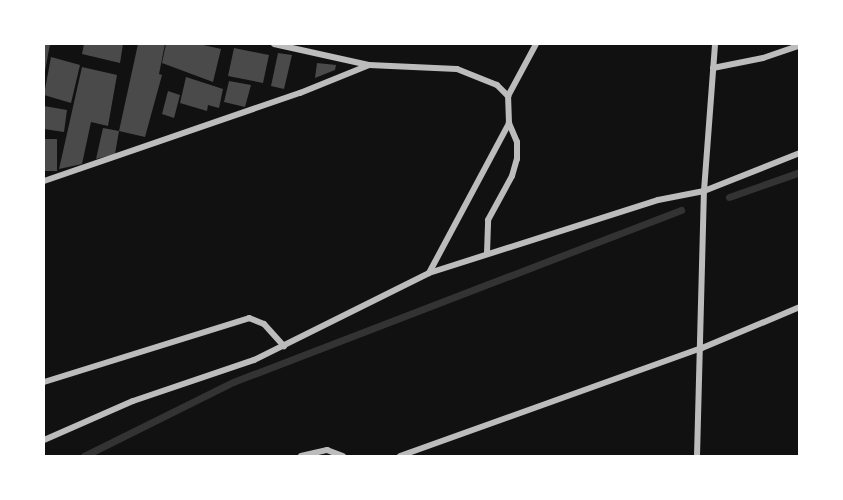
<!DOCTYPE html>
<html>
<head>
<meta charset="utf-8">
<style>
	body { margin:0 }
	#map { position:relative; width:843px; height:500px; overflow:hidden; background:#111; font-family:Spectral,serif }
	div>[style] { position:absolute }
	.stream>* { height:7px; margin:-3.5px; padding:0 3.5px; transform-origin:3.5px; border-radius:3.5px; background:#333 }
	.building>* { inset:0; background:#4a4a4a }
	.minor>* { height:6px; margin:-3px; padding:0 3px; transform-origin:3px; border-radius:3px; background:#bcbcbc }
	span { translate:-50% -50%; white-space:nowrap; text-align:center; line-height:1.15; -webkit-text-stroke:4.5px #fff; paint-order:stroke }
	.frame { position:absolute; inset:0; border:45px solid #fff; pointer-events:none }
</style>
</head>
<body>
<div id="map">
	<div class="stream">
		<i style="left:729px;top:197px;width:75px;rotate:-19.4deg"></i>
		<i style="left:84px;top:456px;width:166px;rotate:-26.4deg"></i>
		<i style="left:233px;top:382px;width:480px;rotate:-21deg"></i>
	</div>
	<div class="building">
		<i style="clip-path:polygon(44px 44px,50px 44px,45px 71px,44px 70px)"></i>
		<i style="clip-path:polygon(84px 44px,123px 44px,120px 63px,82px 54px)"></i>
		<i style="clip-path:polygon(138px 44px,165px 44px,159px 74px,162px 75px,145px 137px,119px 131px)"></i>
		<i style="clip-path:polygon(166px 44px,199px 44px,221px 49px,213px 82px,162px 63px)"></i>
		<i style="clip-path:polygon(234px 48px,269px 55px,263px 83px,228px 76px)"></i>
		<i style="clip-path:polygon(278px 53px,292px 55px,284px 89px,271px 86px)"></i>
		<i style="clip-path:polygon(51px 57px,80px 65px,71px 103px,44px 95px)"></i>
		<i style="clip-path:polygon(317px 63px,336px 65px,335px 70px,315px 78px)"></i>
		<i style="clip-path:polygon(82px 67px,117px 75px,108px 126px,91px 122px,82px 164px,59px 169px)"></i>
		<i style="clip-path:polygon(186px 77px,223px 89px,219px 108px,208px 105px,207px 111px,180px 103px)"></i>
		<i style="clip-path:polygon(229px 81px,251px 85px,245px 107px,224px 102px)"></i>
		<i style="clip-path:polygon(168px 91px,180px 95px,174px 118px,162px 114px)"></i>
		<i style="clip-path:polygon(44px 106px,67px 110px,64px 132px,44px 129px)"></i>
		<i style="clip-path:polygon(103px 128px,119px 131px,115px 154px,96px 159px)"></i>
		<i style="clip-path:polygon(44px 139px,57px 139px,57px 171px,44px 171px)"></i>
	</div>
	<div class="minor">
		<i style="left:274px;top:44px;width:97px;rotate:12.5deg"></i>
		<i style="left:369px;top:65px;width:88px;rotate:2.6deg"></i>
		<i style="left:457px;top:69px;width:43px;rotate:21.8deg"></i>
		<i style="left:497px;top:85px;width:16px;rotate:45deg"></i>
		<i style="left:713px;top:68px;width:51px;rotate:-11.3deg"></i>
		<i style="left:763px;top:58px;width:39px;rotate:-19deg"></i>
		<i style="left:44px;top:181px;width:271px;rotate:-19deg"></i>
		<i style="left:300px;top:93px;width:74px;rotate:-22.1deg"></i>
		<i style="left:487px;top:253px;width:33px;rotate:-88deg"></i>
		<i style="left:488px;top:220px;width:50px;rotate:-61.4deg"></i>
		<i style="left:512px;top:176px;width:18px;rotate:-74deg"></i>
		<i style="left:517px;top:159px;width:17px;rotate:-90deg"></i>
		<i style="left:517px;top:142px;width:21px;rotate:-113deg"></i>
		<i style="left:429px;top:273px;width:170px;rotate:-61.9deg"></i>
		<i style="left:509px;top:123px;width:27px;rotate:-92deg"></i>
		<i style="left:508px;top:96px;width:59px;rotate:-61.7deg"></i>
		<i style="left:44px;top:382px;width:215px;rotate:-17.3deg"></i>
		<i style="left:249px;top:318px;width:16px;rotate:22deg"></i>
		<i style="left:264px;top:324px;width:30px;rotate:48deg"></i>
		<i style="left:44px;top:440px;width:97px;rotate:-23.7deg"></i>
		<i style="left:133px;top:401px;width:128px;rotate:-18.7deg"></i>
		<i style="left:254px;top:360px;width:195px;rotate:-26.4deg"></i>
		<i style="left:429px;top:273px;width:240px;rotate:-17.7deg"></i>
		<i style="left:658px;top:200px;width:47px;rotate:-11.1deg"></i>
		<i style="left:704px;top:191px;width:103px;rotate:-21.6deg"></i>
		<i style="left:301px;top:456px;width:27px;rotate:-13deg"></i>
		<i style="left:327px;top:450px;width:17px;rotate:21deg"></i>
		<i style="left:400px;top:456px;width:321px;rotate:-19.7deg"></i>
		<i style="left:702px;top:348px;width:106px;rotate:-22.7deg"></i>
		<i style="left:697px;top:456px;width:265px;rotate:-88.5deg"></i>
		<i style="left:704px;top:191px;width:147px;rotate:-85.7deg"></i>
	</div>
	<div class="frame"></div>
</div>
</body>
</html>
